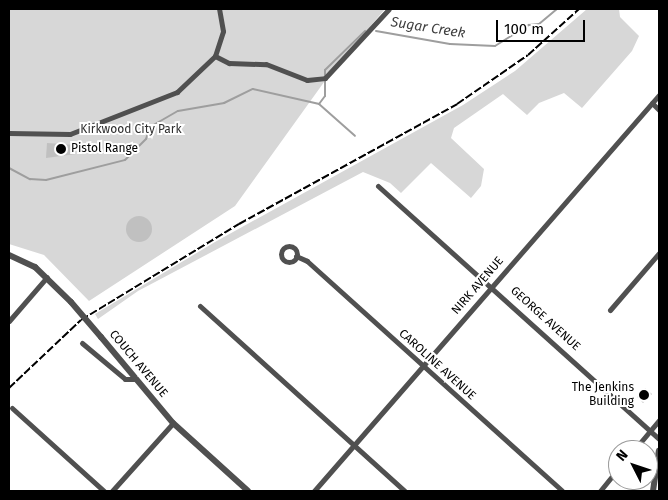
<!DOCTYPE html>
<html>
<head>
<meta charset="utf-8">
<style>
	body { margin:0 }
	#map { position:relative; width:668px; height:500px; overflow:hidden; background:#fff; font-family:"Fira Sans",sans-serif }
	div>[style] { position:absolute }
	.green>* { inset:0; background:#d7d7d7 }
	.stream>* { height:2px; margin:-1px; padding:0 1px; transform-origin:1px; border-radius:1px; background:#9e9e9e }
	.building>* { inset:0; background:#c0c0c0 }
	.round { border-radius:50% }
	.minor>* { height:5px; margin:-2.5px; padding:0 2.5px; transform-origin:2.5px; border-radius:2.5px; background:#505050 }
	.minor>.ring { margin:-2.5px; padding:0; box-sizing:content-box; background:none; border:5px solid #505050; border-radius:50% }
	.tertiary>* { height:6px; margin:-3px; padding:0 3px; transform-origin:3px; border-radius:3px; background:#505050 }
	.rail>* { height:2px; margin-top:-1px; transform-origin:0; background:repeating-linear-gradient(90deg,#000 0 8px,transparent 0 10.5px) }
	.tertiary-bridge>* { height:6px; margin:-3px; padding:0 3px; transform-origin:3px; border-radius:3px; background:#505050 }
	.dots>* { width:14px; height:14px; translate:-50% -50%; box-sizing:border-box; border:2px solid #fff; border-radius:50% }
	span { translate:-50% -50%; white-space:nowrap; text-align:center; line-height:1.15; -webkit-text-stroke:4px #fff; paint-order:stroke }
	.park-label { font-size:12px; color:#2e2e2e }
	.poi-label { font-size:12px; color:#000 }
	.left { translate:0 -50%; text-align:left }
	.right { translate:-100% -50%; text-align:right }
	.street-label { font-size:12px; color:#000 }
	.water-label { font-size:14px; color:#3f3f3f; font-style:italic }
	.frame { position:absolute; inset:0; border:10px solid #000; pointer-events:none }
	.north { position:absolute; left:608px; top:440px; width:50px; height:50px; box-sizing:border-box; background:#fff; border:1px solid #999; border-radius:50%; rotate:311deg; font-size:14px; font-weight:700; line-height:20px; text-align:center; color:#000 }
	.north::after { content:''; display:block; margin:auto; width:18px; height:22px; background:#000; clip-path:polygon(50% 0,100% 100%,50% 72%,0 100%) }
	.scale { position:absolute; left:496px; top:20px; width:89px; height:22px; box-sizing:border-box; border:2px solid #000; border-top:0; padding-left:6px; font-size:15px; line-height:18px; white-space:nowrap; color:#000; -webkit-text-stroke:4px #fff; paint-order:stroke }
</style>
</head>
<body>
<div id="map">
	<div class="green">
		<i style="clip-path:polygon(9px 9px,385px 9px,332px 71px,235px 206px,89px 301px,44px 255px,9px 244px)"></i>
		<i style="clip-path:polygon(587px 9px,619px 9px,620px 17px,639px 36px,632px 51px,582px 108px,564px 93px,539px 103px,527px 115px,503px 94px,454px 128px,451px 138px,484px 169px,481px 186px,471px 198px,431px 163px,401px 193px,390px 183px,363px 172px,138px 291px,98px 319px,95px 314px,215px 242px,463px 105px,515px 71px)"></i>
	</div>
	<div class="stream">
		<i style="left:376px;top:31px;width:75px;rotate:10deg"></i>
		<i style="left:450px;top:44px;width:45px;rotate:2.5deg"></i>
		<i style="left:495px;top:46px;width:40px;rotate:-32deg"></i>
		<i style="left:529px;top:25px;width:10px;rotate:-6deg"></i>
		<i style="left:539px;top:24px;width:23px;rotate:-40deg"></i>
		<i style="left:319px;top:104px;width:10px;rotate:-53deg"></i>
		<i style="left:325px;top:96px;width:26px;rotate:-90deg"></i>
		<i style="left:325px;top:70px;width:56px;rotate:-44.3deg"></i>
		<i style="left:9px;top:168px;width:24px;rotate:28deg"></i>
		<i style="left:30px;top:179px;width:16px;rotate:4deg"></i>
		<i style="left:46px;top:180px;width:81px;rotate:-14.2deg"></i>
		<i style="left:125px;top:160px;width:30px;rotate:-45deg"></i>
		<i style="left:146px;top:139px;width:13px;rotate:-72deg"></i>
		<i style="left:150px;top:127px;width:32px;rotate:-30deg"></i>
		<i style="left:178px;top:111px;width:47px;rotate:-9.9deg"></i>
		<i style="left:224px;top:103px;width:32px;rotate:-26deg"></i>
		<i style="left:253px;top:89px;width:68px;rotate:12.8deg"></i>
		<i style="left:319px;top:104px;width:48px;rotate:41.6deg"></i>
	</div>
	<div class="building">
		<i style="clip-path:polygon(47px 143px,76px 145px,76px 154px,46px 158px)"></i>
		<i class="round" style="left:126px;top:216px;width:26px;height:26px"></i>
		<i style="clip-path:polygon(645px 388px,652px 394px,643px 403px,637px 397px)"></i>
	</div>
	<div class="minor">
		<i style="left:215px;top:56px;width:16px;rotate:27deg"></i>
		<i style="left:229px;top:63px;width:37px;rotate:2deg"></i>
		<i style="left:266px;top:64px;width:44px;rotate:21.3deg"></i>
		<i style="left:307px;top:80px;width:18px;rotate:-6deg"></i>
		<i style="left:325px;top:78px;width:94px;rotate:-47.2deg"></i>
		<i style="left:652px;top:103px;width:10px;rotate:45deg"></i>
		<i style="left:9px;top:133px;width:61px;rotate:0.9deg"></i>
		<i style="left:70px;top:134px;width:115px;rotate:-21.4deg"></i>
		<i style="left:177px;top:92px;width:52px;rotate:-43.5deg"></i>
		<i style="left:215px;top:56px;width:26px;rotate:-72deg"></i>
		<i style="left:223px;top:31px;width:22px;rotate:-100deg"></i>
		<i style="left:378px;top:186px;width:378px;rotate:42deg"></i>
		<i class="ring" style="left:281px;top:246px;width:11px;height:11px"></i>
		<i style="left:296px;top:256px;width:12px;rotate:24deg"></i>
		<i style="left:307px;top:261px;width:343px;rotate:42deg"></i>
		<i style="left:200px;top:306px;width:276px;rotate:42.1deg"></i>
		<i style="left:610px;top:310px;width:75px;rotate:-49.3deg"></i>
		<i style="left:9px;top:321px;width:58px;rotate:-49.2deg"></i>
		<i style="left:82px;top:343px;width:56px;rotate:39.9deg"></i>
		<i style="left:125px;top:379px;width:9px"></i>
		<i style="left:12px;top:408px;width:124px;rotate:42.1deg"></i>
		<i style="left:634px;top:450px;width:39px;rotate:-50deg"></i>
		<i style="left:112px;top:491px;width:91px;rotate:-48.1deg"></i>
		<i style="left:314px;top:491px;width:525px;rotate:-48.94deg"></i>
		<i style="left:600px;top:491px;width:28px;rotate:-51deg"></i>
	</div>
	<div class="tertiary">
		<i style="left:9px;top:255px;width:29px;rotate:25deg"></i>
		<i style="left:35px;top:267px;width:50px;rotate:44.2deg"></i>
		<i style="left:101px;top:337px;width:112px;rotate:50.1deg"></i>
		<i style="left:173px;top:423px;width:101px;rotate:42.2deg"></i>
		<i style="left:653px;top:491px;width:41px;rotate:-81.7deg"></i>
	</div>
	<div class="rail">
		<i style="left:9px;top:388px;width:99px;rotate:-43.4deg"></i>
		<i style="left:81px;top:320px;width:185px;rotate:-31.3deg"></i>
		<i style="left:239px;top:224px;width:249px;rotate:-28.8deg"></i>
		<i style="left:457px;top:104px;width:86px;rotate:-34.6deg"></i>
		<i style="left:528px;top:55px;width:69px;rotate:-42deg"></i>
	</div>
	<div class="tertiary-bridge">
		<i style="left:71px;top:302px;width:46px;rotate:49.4deg"></i>
	</div>
	<div class="dots">
		<i style="left:61px;top:149px;background:#000"></i>
		<i style="left:644px;top:395px;background:#000"></i>
	</div>
	<div class="park-label">
		<span style="left:131px;top:130px">Kirkwood City Park</span>
	</div>
	<div class="poi-label">
		<span class="left" style="left:71px;top:149px">Pistol Range</span>
		<span class="right" style="left:634px;top:395px">The Jenkins<br>Building</span>
	</div>
	<div class="street-label">
		<span style="left:478px;top:286px;rotate:-49deg">NIRK AVENUE</span>
		<span style="left:545px;top:319px;rotate:42deg">GEORGE AVENUE</span>
		<span style="left:138px;top:364px;rotate:50deg">COUCH AVENUE</span>
		<span style="left:437px;top:365px;rotate:42deg">CAROLINE AVENUE</span>
	</div>
	<div class="water-label">
		<span style="left:428px;top:28px;rotate:9deg">Sugar Creek</span>
	</div>
	<div class="frame"></div>
	<div class="north">N</div>
	<div class="scale">100 m</div>
</div>
</body>
</html>
